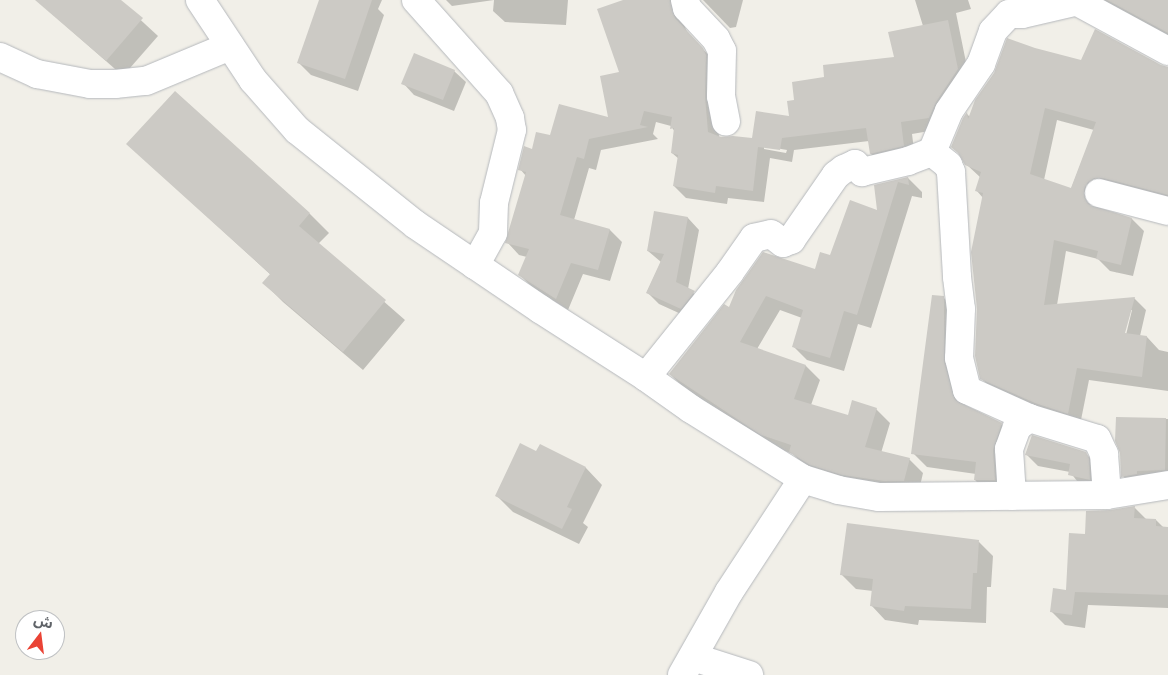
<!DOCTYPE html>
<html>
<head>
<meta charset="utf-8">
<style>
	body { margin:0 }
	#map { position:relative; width:1168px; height:675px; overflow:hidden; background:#f1efe8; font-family:"Asap Condensed","Noto Sans Arabic",sans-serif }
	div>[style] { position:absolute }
	.shadow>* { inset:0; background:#0003 }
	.building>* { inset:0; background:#cccac5 }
	.roads { filter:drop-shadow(0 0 1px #b5b8bc) drop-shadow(0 0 1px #b5b8bc) }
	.street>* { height:28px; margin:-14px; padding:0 14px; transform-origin:14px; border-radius:14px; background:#fff }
	.secondary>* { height:28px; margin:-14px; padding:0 14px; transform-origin:14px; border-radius:14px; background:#fff }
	span { translate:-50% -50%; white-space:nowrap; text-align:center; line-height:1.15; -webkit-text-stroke:4px #fff; paint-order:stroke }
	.north { position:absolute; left:15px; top:610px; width:50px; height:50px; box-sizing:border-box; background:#fff; border:1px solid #bfc1c3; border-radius:50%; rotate:15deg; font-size:14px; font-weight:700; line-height:20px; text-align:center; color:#5f6368 }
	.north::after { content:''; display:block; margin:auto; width:18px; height:22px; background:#ea4335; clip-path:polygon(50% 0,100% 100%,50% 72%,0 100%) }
</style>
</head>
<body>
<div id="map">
	<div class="shadow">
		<i style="clip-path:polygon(60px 0,119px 0,158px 36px,123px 76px,50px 12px)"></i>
		<i style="clip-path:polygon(320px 0,382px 0,378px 9px,384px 15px,358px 91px,311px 75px,298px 62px)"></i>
		<i style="clip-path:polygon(446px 0,568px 0,566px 25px,505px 22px,493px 11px,494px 0,452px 6px)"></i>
		<i style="clip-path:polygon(evenodd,627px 0,687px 0,681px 17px,687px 32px,715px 62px,719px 137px,753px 139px,791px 118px,795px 102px,826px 78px,895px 58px,923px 26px,915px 0,968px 0,971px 9px,956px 13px,970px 82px,941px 129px,912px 134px,915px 158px,883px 165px,871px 154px,869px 141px,794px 150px,792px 162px,770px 158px,764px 202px,728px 198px,727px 204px,686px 198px,674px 186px,679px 159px,672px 153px,675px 132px,671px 126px,656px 122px,653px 134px,658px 139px,601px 150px,596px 170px,589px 168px,574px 220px,610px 230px,622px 242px,610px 281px,583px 274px,568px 310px,532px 287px,520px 275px,527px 257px,519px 255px,507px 242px,526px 176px,520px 169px,533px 150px,551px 137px,609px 118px,621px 73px,627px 0,764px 146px,787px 150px,786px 153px,764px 149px,764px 146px)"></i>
		<i style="clip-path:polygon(703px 0,743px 0,736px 27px,730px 28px)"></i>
		<i style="clip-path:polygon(1098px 0,1168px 0,1168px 38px)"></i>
		<i style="clip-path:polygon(evenodd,1035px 50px,1082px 61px,1168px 68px,1168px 204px,1096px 201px,1096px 210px,1132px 219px,1144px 231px,1133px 276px,1110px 271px,1098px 259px,1066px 251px,1057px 305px,1134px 298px,1146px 310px,1140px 336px,1147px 337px,1159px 350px,1168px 352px,1168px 391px,1089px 380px,1080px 425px,994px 391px,981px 378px,983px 198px,977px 191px,981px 178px,966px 164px,967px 114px,970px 117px,1035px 50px,1057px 120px,1094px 130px,1071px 189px,1044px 180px,1057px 120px,1035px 50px,1130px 310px,1132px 310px,1125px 339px,1123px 339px,1130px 310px)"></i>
		<i style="clip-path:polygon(454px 71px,466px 82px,454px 111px,414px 95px,403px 83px)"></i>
		<i style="clip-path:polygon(175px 92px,310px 214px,329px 233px,318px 244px,405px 320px,363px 370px,283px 302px,264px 283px,271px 275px,128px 144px)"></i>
		<i style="clip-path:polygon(908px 178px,922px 192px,922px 198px,912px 196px,871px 328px,858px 324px,844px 371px,807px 360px,793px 346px,802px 318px,780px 310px,757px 349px,806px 366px,820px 380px,811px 405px,849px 417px,876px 409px,890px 423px,881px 453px,909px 459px,923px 473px,918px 495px,898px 495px,805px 466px,793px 454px,777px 448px,684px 388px,670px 374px,730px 308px,816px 271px,879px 212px,875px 186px)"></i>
		<i style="clip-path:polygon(655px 212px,688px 218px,699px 230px,688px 289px,706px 303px,692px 319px,659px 304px,647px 292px,661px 262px,648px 251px)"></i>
		<i style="clip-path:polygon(943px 297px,957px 311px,957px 376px,966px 407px,1001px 424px,1015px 438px,1009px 494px,989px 494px,975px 480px,976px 474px,927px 467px,913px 453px)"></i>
		<i style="clip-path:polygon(1117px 418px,1168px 419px,1168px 482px,1134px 488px,1123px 476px)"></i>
		<i style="clip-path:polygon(541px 446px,586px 468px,602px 485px,583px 523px,588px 527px,579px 544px,513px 512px,496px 495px,537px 453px)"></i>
		<i style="clip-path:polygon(1085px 453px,1097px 465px,1101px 490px,1081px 486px,1070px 472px,1038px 466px,1026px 454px)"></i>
		<i style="clip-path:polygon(1135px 508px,1147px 520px,1156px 520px,1164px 528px,1168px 528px,1168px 608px,1088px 605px,1085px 628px,1065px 625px,1051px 611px,1067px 591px,1087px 535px,1110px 512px)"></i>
		<i style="clip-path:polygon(979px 542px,993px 556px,991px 587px,987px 587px,986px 623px,919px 620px,918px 625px,885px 620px,871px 605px,873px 591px,856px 589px,842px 575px)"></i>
	</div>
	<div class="building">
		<i style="clip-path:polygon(35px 0,121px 0,143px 18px,106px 61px)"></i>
		<i style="clip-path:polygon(319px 0,372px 0,345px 79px,297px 63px)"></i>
		<i style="clip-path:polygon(623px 0,670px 0,675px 18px,703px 48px,706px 55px,705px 96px,708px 132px,721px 137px,733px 136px,752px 138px,756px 111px,789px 116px,787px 101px,794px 100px,792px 82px,824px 77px,823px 65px,894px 57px,888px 32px,948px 20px,958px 69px,936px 102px,929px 118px,901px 122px,904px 146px,870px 154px,866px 128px,782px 138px,780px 150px,758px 147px,753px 191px,716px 186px,715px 193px,673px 186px,678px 155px,671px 153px,674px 128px,670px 129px,672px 117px,644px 111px,640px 125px,648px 127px,589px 139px,584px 159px,577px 157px,560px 215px,610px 229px,598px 270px,571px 263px,556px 299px,518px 275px,529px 249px,505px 243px,526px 172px,518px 170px,524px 146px,532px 149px,536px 132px,550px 135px,559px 104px,608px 117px,600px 76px,619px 72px,597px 9px)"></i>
		<i style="clip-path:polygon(1107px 0,1168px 0,1168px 33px)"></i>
		<i style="clip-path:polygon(evenodd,1095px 29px,1161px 65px,1168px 67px,1168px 195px,1103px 178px,1094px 178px,1088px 182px,1084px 189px,1084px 197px,1088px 204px,1132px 218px,1121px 265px,1096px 259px,1098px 251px,1054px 240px,1044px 305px,1135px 297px,1125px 333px,1147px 336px,1142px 377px,1077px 368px,1068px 414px,1035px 403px,980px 379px,975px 356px,977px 309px,971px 252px,983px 193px,975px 191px,981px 172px,965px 165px,958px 153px,951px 147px,963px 118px,967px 112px,968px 119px,975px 100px,994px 73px,1007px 38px,1035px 48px,1081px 60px,1095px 29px,1045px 108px,1096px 122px,1071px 188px,1030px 174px,1045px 108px)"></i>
		<i style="clip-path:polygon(414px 53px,455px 70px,443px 100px,401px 84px)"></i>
		<i style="clip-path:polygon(175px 91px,310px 213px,299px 226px,386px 300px,343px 352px,262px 283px,270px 274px,126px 144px)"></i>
		<i style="clip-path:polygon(908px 177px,909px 185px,898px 182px,857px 315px,844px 311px,830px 358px,792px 347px,803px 310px,766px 296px,740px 342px,806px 365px,794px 399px,848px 415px,852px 400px,877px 408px,865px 447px,910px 458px,904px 481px,884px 481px,842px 475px,810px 465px,789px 452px,791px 445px,761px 435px,669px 374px,724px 304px,729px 307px,736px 290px,763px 252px,815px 269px,820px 252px,830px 255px,850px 200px,877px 210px,874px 185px)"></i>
		<i style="clip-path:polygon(654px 211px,688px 217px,676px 282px,695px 291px,681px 309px,646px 293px,664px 254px,647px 251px)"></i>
		<i style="clip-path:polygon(932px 295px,944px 296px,944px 362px,955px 400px,1002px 423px,993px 450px,995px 480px,974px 480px,976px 462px,911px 454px)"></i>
		<i style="clip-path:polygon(1116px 417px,1166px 418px,1165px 470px,1137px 471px,1137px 474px,1121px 477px,1120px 453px,1115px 441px)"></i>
		<i style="clip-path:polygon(1032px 435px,1086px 452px,1089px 458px,1090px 480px,1068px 475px,1070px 464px,1025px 455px)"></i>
		<i style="clip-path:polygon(520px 443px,536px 451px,540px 444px,586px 467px,567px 507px,572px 509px,562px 529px,495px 496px)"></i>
		<i style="clip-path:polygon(1135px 506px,1134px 518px,1156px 519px,1156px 526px,1168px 527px,1168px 595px,1075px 592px,1072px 615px,1050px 612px,1053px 588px,1066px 590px,1069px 533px,1085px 534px,1086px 511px,1110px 510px)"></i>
		<i style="clip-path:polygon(847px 523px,979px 540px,977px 573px,973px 573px,971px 609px,905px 606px,904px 611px,870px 606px,873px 579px,840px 575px)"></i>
	</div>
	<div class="roads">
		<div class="street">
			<i style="left:416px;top:0;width:125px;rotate:48.3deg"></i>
			<i style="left:499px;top:93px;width:27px;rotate:66deg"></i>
			<i style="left:510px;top:118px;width:12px;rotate:81deg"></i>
			<i style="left:512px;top:130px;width:75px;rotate:103.9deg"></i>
			<i style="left:494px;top:203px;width:30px;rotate:92deg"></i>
			<i style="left:493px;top:233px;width:37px;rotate:119deg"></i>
			<i style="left:685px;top:0;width:8px;rotate:76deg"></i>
			<i style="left:687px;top:8px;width:42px;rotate:46.9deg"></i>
			<i style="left:716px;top:39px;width:13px;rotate:63deg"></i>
			<i style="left:722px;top:51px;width:45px;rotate:91.3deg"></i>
			<i style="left:721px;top:96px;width:26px;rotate:79deg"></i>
			<i style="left:1074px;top:0;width:107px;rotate:28.5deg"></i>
			<i style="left:0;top:57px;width:41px;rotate:24.7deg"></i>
			<i style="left:37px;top:74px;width:54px;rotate:10.7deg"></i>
			<i style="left:90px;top:84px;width:25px"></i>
			<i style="left:115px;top:84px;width:31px;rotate:-6deg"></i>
			<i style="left:146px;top:81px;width:91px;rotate:-22.6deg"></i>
			<i style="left:932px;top:152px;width:21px;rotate:39deg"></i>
			<i style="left:948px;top:165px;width:8px;rotate:67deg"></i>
			<i style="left:951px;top:172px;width:105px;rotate:86.7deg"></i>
			<i style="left:957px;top:277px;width:32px;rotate:83deg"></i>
			<i style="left:961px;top:309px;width:49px;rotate:92.3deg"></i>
			<i style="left:959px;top:358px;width:33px;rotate:76deg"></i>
			<i style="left:967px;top:390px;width:68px;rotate:24.3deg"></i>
			<i style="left:1029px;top:418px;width:71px;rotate:17.2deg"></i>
			<i style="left:1097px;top:439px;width:17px;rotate:65deg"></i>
			<i style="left:1104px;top:454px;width:41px;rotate:85.8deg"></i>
			<i style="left:1099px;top:193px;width:71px;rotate:14.6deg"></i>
			<i style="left:646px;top:377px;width:134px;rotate:-51.3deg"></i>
			<i style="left:730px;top:272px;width:42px;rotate:-54.8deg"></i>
			<i style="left:754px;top:238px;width:17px;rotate:-13deg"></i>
			<i style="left:771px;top:234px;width:15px;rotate:37deg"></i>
			<i style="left:783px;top:243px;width:9px;rotate:-21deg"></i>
			<i style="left:791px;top:240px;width:79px;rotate:-55.3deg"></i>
			<i style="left:836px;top:175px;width:10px;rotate:-37deg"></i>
			<i style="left:844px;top:169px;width:12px;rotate:-24deg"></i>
			<i style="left:855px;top:164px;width:11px;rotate:49deg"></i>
			<i style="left:862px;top:172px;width:47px;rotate:-13.4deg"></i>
			<i style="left:908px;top:161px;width:26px;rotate:-21deg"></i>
			<i style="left:932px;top:152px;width:44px;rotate:-67.5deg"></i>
			<i style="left:949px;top:111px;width:57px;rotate:-55.8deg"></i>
			<i style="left:981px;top:64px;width:35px;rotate:-70deg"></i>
			<i style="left:993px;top:31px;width:23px;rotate:-47deg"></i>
			<i style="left:1009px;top:14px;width:13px"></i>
			<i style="left:1022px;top:14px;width:53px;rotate:-13deg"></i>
			<i style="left:1012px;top:496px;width:47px;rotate:-93.7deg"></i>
			<i style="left:1009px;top:449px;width:23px;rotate:-70deg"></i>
			<i style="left:1017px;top:427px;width:15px;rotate:-37deg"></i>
			<i style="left:693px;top:657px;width:59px;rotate:17.8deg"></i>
			<i style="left:682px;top:675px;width:95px;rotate:-60.5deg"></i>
			<i style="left:729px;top:592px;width:135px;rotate:-56.8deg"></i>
		</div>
		<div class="secondary">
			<i style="left:200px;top:0;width:96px;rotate:56.5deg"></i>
			<i style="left:253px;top:80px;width:67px;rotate:48.7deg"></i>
			<i style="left:297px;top:130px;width:152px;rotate:38.6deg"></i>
			<i style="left:416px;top:225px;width:150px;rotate:34.1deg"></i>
			<i style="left:540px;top:309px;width:126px;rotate:32.7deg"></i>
			<i style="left:646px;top:377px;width:55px;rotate:35.4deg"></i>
			<i style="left:691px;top:409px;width:132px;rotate:32deg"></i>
			<i style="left:803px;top:479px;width:37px;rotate:17deg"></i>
			<i style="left:838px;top:490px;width:42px;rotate:9.7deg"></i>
			<i style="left:879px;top:497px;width:228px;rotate:-0.5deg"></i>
			<i style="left:1107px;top:495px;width:62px;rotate:-9.3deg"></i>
		</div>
	</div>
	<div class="north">ش</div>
</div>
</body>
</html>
